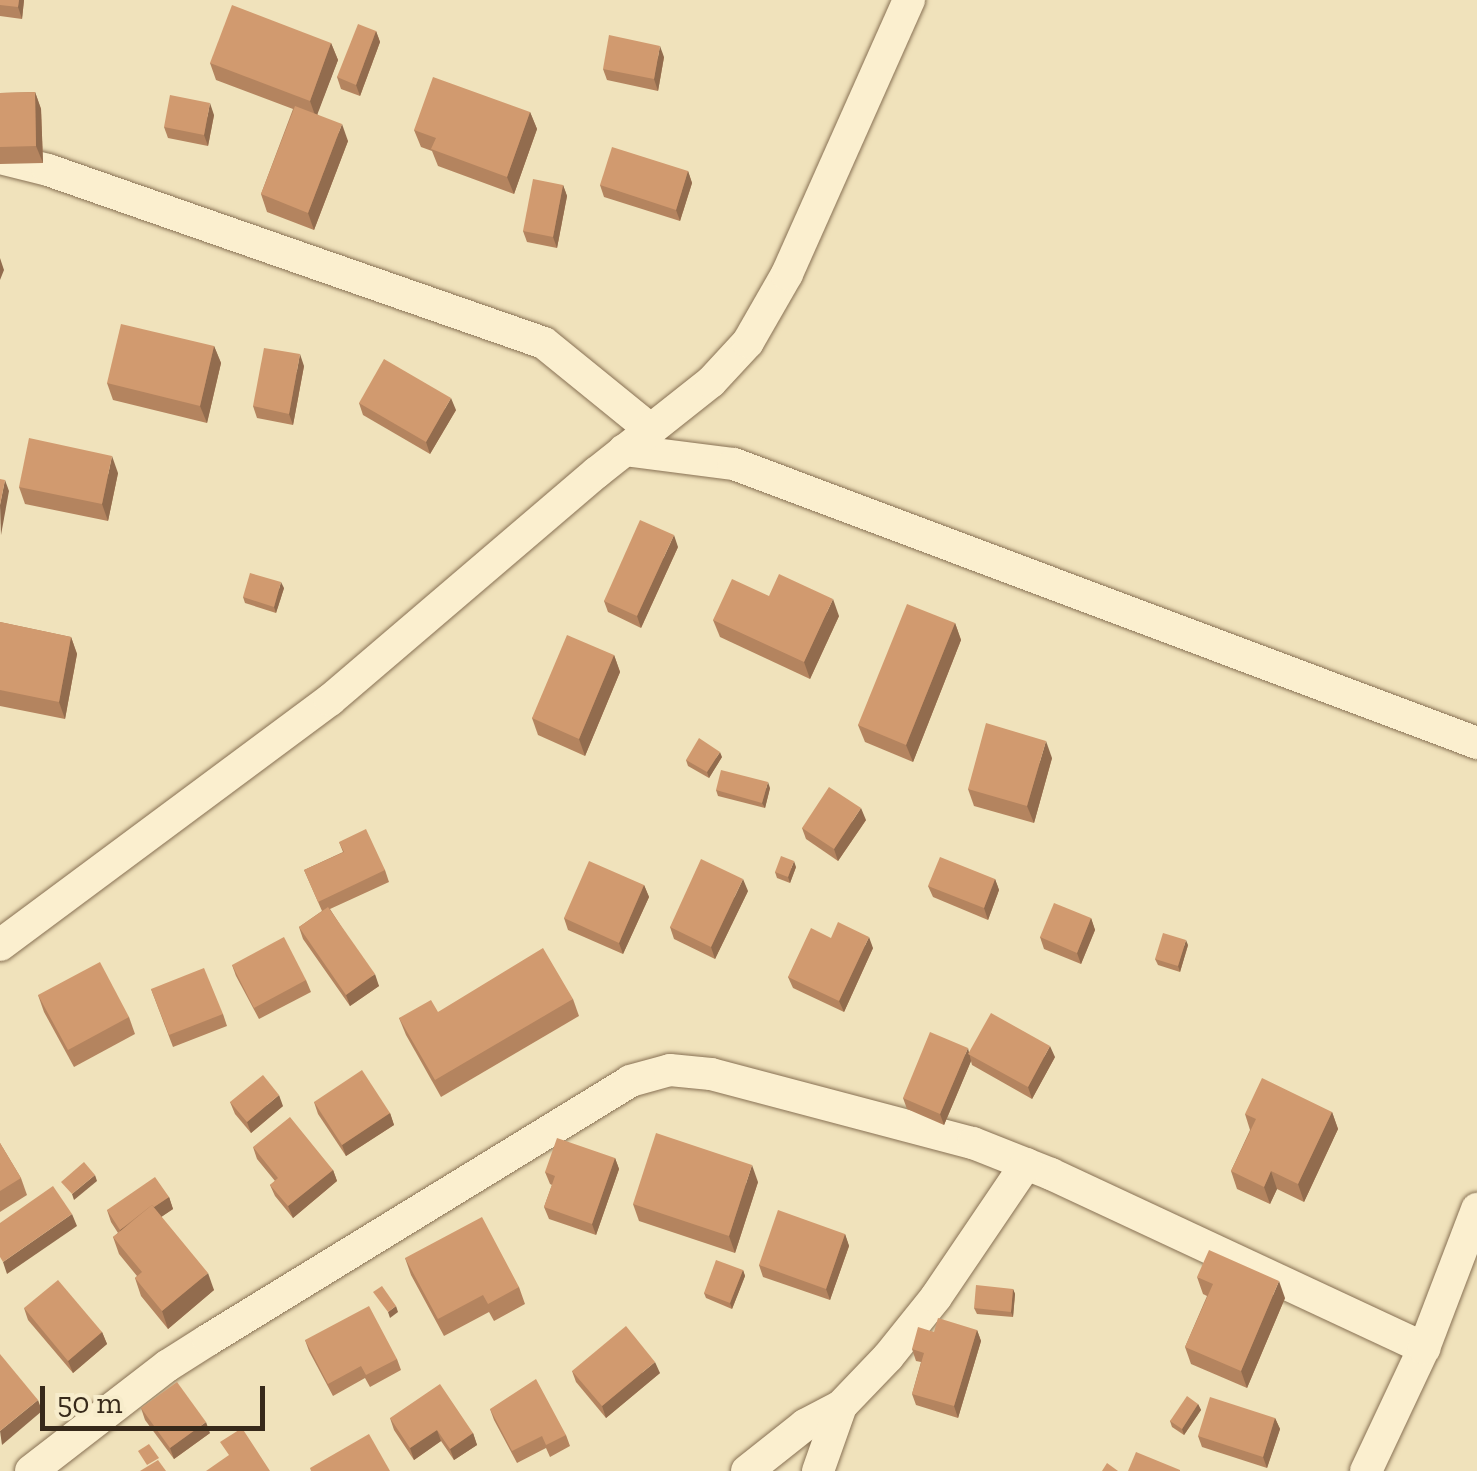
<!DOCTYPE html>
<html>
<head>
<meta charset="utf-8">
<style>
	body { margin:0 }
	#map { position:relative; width:1477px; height:1471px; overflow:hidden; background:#f0e2bb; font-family:"Zilla Slab",serif }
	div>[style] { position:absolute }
	.roads { filter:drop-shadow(0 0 2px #887154) drop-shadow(0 0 2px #887154) }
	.street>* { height:32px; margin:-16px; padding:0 16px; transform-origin:16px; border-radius:16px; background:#fbefcf }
	.wall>* { inset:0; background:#b4845f }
	.shaded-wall>* { inset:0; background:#926c4e }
	.building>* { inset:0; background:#d19a6f }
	span { translate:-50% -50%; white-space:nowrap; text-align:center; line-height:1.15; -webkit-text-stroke:8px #f7eccb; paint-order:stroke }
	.scale { position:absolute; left:40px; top:1386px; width:225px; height:45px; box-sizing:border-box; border:5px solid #37291a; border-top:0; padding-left:12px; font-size:30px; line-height:35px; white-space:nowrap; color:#37291a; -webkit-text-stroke:8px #f7eccb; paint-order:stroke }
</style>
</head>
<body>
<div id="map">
	<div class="roads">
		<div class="street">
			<i style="left:0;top:158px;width:49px;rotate:14deg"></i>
			<i style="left:48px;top:170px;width:525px;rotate:19.23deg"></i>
			<i style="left:544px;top:343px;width:138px;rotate:39.1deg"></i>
			<i style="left:624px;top:450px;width:111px;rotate:7.3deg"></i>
			<i style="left:734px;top:464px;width:794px;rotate:20.58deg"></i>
			<i style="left:0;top:945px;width:411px;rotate:-36.6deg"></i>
			<i style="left:330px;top:700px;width:350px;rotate:-40.5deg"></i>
			<i style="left:596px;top:473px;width:147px;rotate:-38.4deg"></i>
			<i style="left:711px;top:382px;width:54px;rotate:-47.2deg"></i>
			<i style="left:748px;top:342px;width:78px;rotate:-60.2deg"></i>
			<i style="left:787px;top:274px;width:300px;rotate:-66deg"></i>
			<i style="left:31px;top:1471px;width:172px;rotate:-37.7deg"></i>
			<i style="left:167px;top:1366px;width:49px;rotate:-32.4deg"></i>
			<i style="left:208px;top:1340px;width:495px;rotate:-31.5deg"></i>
			<i style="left:630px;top:1081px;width:41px;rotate:-15.4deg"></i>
			<i style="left:670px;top:1070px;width:41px;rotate:5.6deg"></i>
			<i style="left:711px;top:1074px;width:271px;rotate:14.8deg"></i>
			<i style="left:973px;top:1143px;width:84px;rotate:21.7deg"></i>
			<i style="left:1051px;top:1174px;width:412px;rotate:25deg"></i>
			<i style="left:747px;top:1471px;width:74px;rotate:-38.4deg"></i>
			<i style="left:805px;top:1425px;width:41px;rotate:-27.8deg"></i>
			<i style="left:841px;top:1406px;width:68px;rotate:-46.2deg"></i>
			<i style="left:888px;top:1357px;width:77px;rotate:-51.3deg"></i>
			<i style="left:936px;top:1297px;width:161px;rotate:-55.9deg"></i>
			<i style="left:818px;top:1471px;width:69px;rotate:-70.5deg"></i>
			<i style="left:1366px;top:1471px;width:136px;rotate:-64.8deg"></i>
			<i style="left:1424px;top:1348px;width:149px;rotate:-69.1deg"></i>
		</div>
	</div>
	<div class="wall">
		<i style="clip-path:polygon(0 0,24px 0,22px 19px,0 16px)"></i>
		<i style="clip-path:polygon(376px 31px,380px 42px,360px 96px,341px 89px,337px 77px)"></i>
		<i style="clip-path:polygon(331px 43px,338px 60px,317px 114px,348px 141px,314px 230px,267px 212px,261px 194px,293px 109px,216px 80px,210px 63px)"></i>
		<i style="clip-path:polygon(664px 57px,658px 91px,607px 80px,603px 69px)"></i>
		<i style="clip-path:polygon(35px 92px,41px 109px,43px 163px,0 164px,0 93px)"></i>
		<i style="clip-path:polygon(530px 112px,537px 129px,514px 194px,438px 166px,432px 151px,421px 147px,414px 130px)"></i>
		<i style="clip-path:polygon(214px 115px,208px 146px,168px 138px,164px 127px)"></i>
		<i style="clip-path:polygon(688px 171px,692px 183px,680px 221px,604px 197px,600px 185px)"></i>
		<i style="clip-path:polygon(563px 185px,567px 196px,557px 248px,527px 242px,523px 231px)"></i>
		<i style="clip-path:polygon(214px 346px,221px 363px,207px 423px,113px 400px,107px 383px)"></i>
		<i style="clip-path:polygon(304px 366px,293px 425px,257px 418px,253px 406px)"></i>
		<i style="clip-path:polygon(359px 403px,456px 410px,430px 454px,363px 415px)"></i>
		<i style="clip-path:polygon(118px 473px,108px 521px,25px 504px,19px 487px)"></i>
		<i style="clip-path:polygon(678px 547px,641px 628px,608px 612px,604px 601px)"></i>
		<i style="clip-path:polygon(284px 588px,276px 613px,245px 603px,243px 597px)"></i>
		<i style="clip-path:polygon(769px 596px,839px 616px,810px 679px,720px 637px,713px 620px)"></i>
		<i style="clip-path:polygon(0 622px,71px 637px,77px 654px,65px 719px,0 706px)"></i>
		<i style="clip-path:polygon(955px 623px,961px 640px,913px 762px,865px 742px,858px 725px)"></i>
		<i style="clip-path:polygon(614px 655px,620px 672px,585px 756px,538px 735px,532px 718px)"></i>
		<i style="clip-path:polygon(722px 757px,709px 778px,688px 766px,686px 760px)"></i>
		<i style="clip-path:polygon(1052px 758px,1034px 823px,974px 806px,968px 789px)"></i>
		<i style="clip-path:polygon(770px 788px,765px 808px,718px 796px,716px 790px)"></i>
		<i style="clip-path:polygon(866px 820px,838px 861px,806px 839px,802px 828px)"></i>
		<i style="clip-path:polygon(339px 842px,385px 870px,389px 882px,330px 909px,379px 986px,350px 1006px,303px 939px,299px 927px,322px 911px,304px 870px,343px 852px)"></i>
		<i style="clip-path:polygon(796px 867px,790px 883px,777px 878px,775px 872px)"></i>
		<i style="clip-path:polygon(995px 879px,999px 890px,988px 920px,933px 897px,928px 886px)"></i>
		<i style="clip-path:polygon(644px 885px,649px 897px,623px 954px,568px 930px,564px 918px)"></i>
		<i style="clip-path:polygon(748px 891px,715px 959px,674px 939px,670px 927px)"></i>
		<i style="clip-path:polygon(1091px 918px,1095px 930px,1081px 964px,1044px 949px,1040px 937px)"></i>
		<i style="clip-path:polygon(831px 938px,873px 948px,844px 1012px,793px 988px,788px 977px)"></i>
		<i style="clip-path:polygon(1188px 945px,1180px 972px,1158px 965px,1155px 959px)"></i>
		<i style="clip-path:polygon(232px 965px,306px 980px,311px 992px,259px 1019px,236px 976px)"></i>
		<i style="clip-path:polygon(151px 989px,223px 1014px,227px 1026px,173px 1047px)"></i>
		<i style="clip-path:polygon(38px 995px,129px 1017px,135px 1034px,74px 1067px,44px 1012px)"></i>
		<i style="clip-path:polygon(573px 999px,579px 1016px,441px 1097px,406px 1035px,399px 1018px,438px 1012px)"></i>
		<i style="clip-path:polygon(969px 1052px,1055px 1057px,1032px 1099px,972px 1065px,971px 1061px,944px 1125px,907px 1109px,903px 1098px)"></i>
		<i style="clip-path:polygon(230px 1102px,283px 1106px,251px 1133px,235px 1114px)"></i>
		<i style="clip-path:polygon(314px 1102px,390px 1113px,394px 1125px,346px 1156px,318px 1114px)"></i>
		<i style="clip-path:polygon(1332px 1112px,1338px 1129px,1304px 1202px,1277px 1189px,1270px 1204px,1237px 1189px,1231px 1171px,1250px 1130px,1245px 1114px)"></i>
		<i style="clip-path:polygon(0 1143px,21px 1178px,27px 1195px,0 1212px)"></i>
		<i style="clip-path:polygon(253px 1147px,333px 1170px,337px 1181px,293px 1218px,275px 1196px,270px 1185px,275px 1181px,257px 1159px)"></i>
		<i style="clip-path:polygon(615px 1158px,619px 1169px,596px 1235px,549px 1219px,544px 1207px,552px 1185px,550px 1184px,545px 1172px)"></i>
		<i style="clip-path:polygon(758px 1182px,735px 1253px,639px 1221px,633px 1204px)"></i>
		<i style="clip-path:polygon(169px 1197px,173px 1209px,161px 1217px,214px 1290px,168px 1329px,141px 1296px,135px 1278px,137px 1276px,119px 1254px,113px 1237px,118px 1233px,111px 1222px,107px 1210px)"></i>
		<i style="clip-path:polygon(845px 1234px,849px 1246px,830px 1300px,763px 1277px,759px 1265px)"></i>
		<i style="clip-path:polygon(405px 1258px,519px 1287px,525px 1304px,494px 1321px,489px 1312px,444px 1336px,411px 1275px)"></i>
		<i style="clip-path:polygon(743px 1270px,745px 1276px,732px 1309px,706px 1298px,704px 1293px)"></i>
		<i style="clip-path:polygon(1197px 1277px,1285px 1298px,1247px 1388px,1191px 1364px,1185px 1347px,1207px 1296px,1203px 1294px)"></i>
		<i style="clip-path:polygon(1013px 1289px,1015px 1294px,1013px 1317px,977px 1314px,974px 1308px)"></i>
		<i style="clip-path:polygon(24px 1308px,102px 1332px,107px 1344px,73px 1373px,28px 1320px)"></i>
		<i style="clip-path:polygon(977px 1330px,981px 1341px,958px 1418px,916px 1405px,912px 1394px,921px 1362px,916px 1361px,912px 1349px,934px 1332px)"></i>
		<i style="clip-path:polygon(305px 1340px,397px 1359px,401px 1370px,370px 1387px,365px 1378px,333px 1396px,309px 1351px)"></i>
		<i style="clip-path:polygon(572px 1371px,660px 1373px,606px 1418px,576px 1382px)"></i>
		<i style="clip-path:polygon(1198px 1404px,1201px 1410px,1184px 1435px,1172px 1427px,1170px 1421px)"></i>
		<i style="clip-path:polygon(141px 1408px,210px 1433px,174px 1459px,145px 1420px)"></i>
		<i style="clip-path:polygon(490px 1409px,566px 1435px,570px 1446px,550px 1457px,546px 1448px,517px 1463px,494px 1420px)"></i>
		<i style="clip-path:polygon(390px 1418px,473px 1433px,477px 1445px,454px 1460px,441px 1441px,414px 1460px,394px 1430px)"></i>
		<i style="clip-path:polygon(1275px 1418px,1280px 1429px,1267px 1468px,1202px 1447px,1198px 1436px)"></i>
	</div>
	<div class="shaded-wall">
		<i style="clip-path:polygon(19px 0,24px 0,22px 19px,18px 7px)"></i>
		<i style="clip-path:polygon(376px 31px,380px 42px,360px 96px,356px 85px)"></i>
		<i style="clip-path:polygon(331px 43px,338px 60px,316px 118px,310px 101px)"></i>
		<i style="clip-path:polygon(660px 46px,664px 57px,658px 91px,654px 79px)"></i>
		<i style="clip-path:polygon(35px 92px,41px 109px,43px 163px,36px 146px)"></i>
		<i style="clip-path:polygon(210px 103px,214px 115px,208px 146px,204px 135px)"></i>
		<i style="clip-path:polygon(530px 112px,537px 129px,514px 194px,507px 177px)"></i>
		<i style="clip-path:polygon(342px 124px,348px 141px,314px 230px,308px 213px)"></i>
		<i style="clip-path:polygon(688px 171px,692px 183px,680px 221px,676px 210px)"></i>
		<i style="clip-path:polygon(563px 185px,567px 196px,557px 248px,553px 237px)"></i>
		<i style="clip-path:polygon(0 258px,4px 270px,0 280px)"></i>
		<i style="clip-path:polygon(214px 346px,221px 363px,207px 423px,200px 406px)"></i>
		<i style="clip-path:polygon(300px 354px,304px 366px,293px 425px,289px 414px)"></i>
		<i style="clip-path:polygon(451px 398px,456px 410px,430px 454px,426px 442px)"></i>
		<i style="clip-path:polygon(112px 456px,118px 473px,108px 521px,102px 504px)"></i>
		<i style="clip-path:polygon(5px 480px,9px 491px,1px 535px,0 505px)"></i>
		<i style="clip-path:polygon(674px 535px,678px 547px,641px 628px,637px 616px)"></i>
		<i style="clip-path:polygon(281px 582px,284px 588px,276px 613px,274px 607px)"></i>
		<i style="clip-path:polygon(833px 599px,839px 616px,810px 679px,804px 662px)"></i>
		<i style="clip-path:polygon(955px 623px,961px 640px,913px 762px,906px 745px)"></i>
		<i style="clip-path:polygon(71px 637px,77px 654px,65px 719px,59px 702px)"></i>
		<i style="clip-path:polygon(614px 655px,620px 672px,585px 756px,579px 739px)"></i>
		<i style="clip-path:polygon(1046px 741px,1052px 758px,1034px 823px,1027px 806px)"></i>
		<i style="clip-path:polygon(720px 752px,722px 757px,709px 778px,707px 772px)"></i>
		<i style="clip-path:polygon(768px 782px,770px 788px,765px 808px,762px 803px)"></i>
		<i style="clip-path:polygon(861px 808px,866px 820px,838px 861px,834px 849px)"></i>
		<i style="clip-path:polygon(794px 861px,796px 867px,790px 883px,788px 877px)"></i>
		<i style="clip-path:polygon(743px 879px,748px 891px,715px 959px,711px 947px)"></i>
		<i style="clip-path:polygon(995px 879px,999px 890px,988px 920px,984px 908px)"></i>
		<i style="clip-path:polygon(644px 885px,649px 897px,623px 954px,619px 943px)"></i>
		<i style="clip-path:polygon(1091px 918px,1095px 930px,1081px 964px,1077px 953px)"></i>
		<i style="clip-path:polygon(869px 937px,873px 948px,844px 1012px,839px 1001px)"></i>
		<i style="clip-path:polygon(1186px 940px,1188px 945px,1180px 972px,1178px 966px)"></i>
		<i style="clip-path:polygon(375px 974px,379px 986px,350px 1006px,346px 995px)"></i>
		<i style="clip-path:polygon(1050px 1046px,1055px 1057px,1032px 1099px,1028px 1087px)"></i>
		<i style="clip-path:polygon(968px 1048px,971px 1061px,944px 1125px,940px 1114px)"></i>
		<i style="clip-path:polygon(279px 1095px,283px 1106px,251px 1133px,247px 1122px)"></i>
		<i style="clip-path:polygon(1332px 1112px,1338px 1129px,1304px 1202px,1298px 1184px)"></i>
		<i style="clip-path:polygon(390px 1113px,394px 1125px,346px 1156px,342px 1145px)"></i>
		<i style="clip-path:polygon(615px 1158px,619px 1169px,596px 1235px,592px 1224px)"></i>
		<i style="clip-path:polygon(752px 1165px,758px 1182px,735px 1253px,729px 1236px)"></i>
		<i style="clip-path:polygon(333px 1170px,337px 1181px,293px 1218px,288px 1206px)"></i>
		<i style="clip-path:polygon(1271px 1171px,1277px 1189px,1270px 1204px,1264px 1187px)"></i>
		<i style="clip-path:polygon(95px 1175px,97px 1181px,74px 1200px,72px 1194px)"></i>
		<i style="clip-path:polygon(169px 1197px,173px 1209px,124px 1242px,120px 1230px)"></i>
		<i style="clip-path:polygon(72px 1214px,77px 1226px,7px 1274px,3px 1262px)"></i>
		<i style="clip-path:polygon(845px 1234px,849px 1246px,830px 1300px,826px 1289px)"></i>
		<i style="clip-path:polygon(743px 1270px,745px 1276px,732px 1309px,730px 1303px)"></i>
		<i style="clip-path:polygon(208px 1273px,214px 1290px,168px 1329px,162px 1311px)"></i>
		<i style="clip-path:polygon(1279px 1281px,1285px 1298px,1247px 1388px,1241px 1371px)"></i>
		<i style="clip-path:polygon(1013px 1289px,1015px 1294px,1013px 1317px,1011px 1312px)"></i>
		<i style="clip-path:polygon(396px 1306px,398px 1312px,390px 1318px,388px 1312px)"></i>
		<i style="clip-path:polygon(977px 1330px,981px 1341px,958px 1418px,954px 1406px)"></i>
		<i style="clip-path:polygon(102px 1332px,107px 1344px,73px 1373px,68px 1361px)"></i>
		<i style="clip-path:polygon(655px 1362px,660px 1373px,606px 1418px,602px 1406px)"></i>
		<i style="clip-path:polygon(38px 1400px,42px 1411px,2px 1445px,0 1431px)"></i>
		<i style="clip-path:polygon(1198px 1404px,1201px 1410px,1184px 1435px,1182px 1429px)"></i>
		<i style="clip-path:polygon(1275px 1418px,1280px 1429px,1267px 1468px,1263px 1457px)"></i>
		<i style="clip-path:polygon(206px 1422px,210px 1433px,174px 1459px,170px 1448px)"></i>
		<i style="clip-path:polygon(437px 1430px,441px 1441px,414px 1460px,410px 1448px)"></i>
		<i style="clip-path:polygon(473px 1433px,477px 1445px,454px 1460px,450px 1449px)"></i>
	</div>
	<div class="building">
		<i style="clip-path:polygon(0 0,19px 0,18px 7px,0 5px)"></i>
		<i style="clip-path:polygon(232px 5px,331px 43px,310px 101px,210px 63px)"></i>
		<i style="clip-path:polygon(358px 24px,376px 31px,356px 85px,337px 77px)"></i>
		<i style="clip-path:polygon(609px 35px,660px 46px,654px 79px,603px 69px)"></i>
		<i style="clip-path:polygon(433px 77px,530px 112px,507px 177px,431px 149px,436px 138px,414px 130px)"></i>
		<i style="clip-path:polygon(35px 92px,36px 146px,0 147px,0 93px)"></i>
		<i style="clip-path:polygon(170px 95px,210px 103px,204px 135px,164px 127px)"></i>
		<i style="clip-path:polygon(295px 106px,342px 124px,308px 213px,261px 194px)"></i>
		<i style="clip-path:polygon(612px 147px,688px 171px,676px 210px,600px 185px)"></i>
		<i style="clip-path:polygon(533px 179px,563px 185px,553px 237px,523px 231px)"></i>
		<i style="clip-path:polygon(121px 324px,214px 346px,200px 406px,107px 383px)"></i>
		<i style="clip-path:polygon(264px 348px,300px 354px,289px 414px,253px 406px)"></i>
		<i style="clip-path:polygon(384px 359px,451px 398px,426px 442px,359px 403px)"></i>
		<i style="clip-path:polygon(29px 438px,112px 456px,102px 504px,19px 487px)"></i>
		<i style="clip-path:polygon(0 479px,5px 480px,0 505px)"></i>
		<i style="clip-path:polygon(640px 520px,674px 535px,637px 616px,604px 601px)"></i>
		<i style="clip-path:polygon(250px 573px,281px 582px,274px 607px,243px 597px)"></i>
		<i style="clip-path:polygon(779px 574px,833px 599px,804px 662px,713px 620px,732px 579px,769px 596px)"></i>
		<i style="clip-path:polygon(907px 604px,955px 623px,906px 745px,858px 725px)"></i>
		<i style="clip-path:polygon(0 622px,71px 637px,59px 702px,0 690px)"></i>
		<i style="clip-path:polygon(567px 635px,614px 655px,579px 739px,532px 718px)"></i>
		<i style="clip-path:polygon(986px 723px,1046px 741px,1027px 806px,968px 789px)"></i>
		<i style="clip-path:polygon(699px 738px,720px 752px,707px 772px,686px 760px)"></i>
		<i style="clip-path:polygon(721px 770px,768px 782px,762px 803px,716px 790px)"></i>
		<i style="clip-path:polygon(829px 787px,861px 808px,834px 849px,802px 828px)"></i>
		<i style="clip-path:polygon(366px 829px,385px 870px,318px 902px,304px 870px,344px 852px,339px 842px)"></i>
		<i style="clip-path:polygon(781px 856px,794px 861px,788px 877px,775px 872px)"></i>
		<i style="clip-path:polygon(940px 857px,995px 879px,984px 908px,928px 886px)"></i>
		<i style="clip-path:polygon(701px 859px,743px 879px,711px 947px,670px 927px)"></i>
		<i style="clip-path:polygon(589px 861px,644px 885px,619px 943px,564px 918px)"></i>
		<i style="clip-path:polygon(1054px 903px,1091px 918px,1077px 953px,1040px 937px)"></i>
		<i style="clip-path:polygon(328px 907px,375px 974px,346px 995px,299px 927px)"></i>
		<i style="clip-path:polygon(838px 922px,869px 937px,839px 1001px,788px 977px,811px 928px,831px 938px)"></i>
		<i style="clip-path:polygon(1163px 933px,1186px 940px,1178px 966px,1155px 959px)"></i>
		<i style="clip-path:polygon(284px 937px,306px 980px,254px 1008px,232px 965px)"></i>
		<i style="clip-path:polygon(543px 948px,573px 999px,435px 1080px,399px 1018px,431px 1000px,438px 1012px)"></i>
		<i style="clip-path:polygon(100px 962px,129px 1017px,68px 1050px,38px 995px)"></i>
		<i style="clip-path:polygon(204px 968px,223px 1014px,169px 1035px,151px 989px)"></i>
		<i style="clip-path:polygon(991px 1013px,1050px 1046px,1028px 1087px,968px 1054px)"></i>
		<i style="clip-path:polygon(930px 1032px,968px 1048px,940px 1114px,903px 1098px)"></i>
		<i style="clip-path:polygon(362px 1070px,390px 1113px,342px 1145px,314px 1102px)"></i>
		<i style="clip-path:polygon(263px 1075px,279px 1095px,247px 1122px,230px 1102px)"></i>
		<i style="clip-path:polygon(1262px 1078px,1332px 1112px,1298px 1184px,1271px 1171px,1264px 1187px,1231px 1171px,1256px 1119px,1245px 1114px)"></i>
		<i style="clip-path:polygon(290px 1117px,333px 1170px,288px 1206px,270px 1185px,278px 1178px,253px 1147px)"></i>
		<i style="clip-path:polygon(656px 1133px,752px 1165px,729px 1236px,633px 1204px)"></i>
		<i style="clip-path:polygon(557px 1138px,615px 1158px,592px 1224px,544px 1207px,555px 1176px,545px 1172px)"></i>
		<i style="clip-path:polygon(0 1143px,21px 1178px,0 1191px)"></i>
		<i style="clip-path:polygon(84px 1162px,95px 1175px,72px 1194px,61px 1182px)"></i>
		<i style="clip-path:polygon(155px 1177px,169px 1197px,154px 1207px,152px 1205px,120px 1230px,107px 1210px)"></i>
		<i style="clip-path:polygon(53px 1186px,72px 1214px,3px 1262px,0 1257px,0 1223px)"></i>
		<i style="clip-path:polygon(152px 1205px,208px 1273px,162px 1311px,135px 1278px,142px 1272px,113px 1237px)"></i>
		<i style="clip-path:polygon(778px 1210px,845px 1234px,826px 1289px,759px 1265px)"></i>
		<i style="clip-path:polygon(482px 1217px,519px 1287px,488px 1304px,483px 1295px,438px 1319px,405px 1258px)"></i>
		<i style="clip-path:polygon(1209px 1250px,1279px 1281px,1241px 1371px,1185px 1347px,1213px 1284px,1197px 1277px)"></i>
		<i style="clip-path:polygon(716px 1260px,743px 1270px,730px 1303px,704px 1293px)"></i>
		<i style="clip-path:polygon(58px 1280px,102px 1332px,68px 1361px,24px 1308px)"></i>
		<i style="clip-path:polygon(976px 1285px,1013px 1289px,1011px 1312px,974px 1308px)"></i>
		<i style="clip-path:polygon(382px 1286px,396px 1306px,388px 1312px,373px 1292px)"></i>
		<i style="clip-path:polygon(369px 1306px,397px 1359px,366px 1375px,361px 1366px,328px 1384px,305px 1340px)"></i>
		<i style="clip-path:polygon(938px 1318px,977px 1330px,954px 1406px,912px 1394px,924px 1353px,912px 1349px,918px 1327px,934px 1332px)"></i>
		<i style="clip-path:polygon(626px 1326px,655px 1362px,602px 1406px,572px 1371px)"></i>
		<i style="clip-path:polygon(0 1354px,38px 1400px,0 1431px)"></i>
		<i style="clip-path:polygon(536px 1379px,566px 1435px,546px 1445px,542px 1436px,512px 1451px,490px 1409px)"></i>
		<i style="clip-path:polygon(177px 1382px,206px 1422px,170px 1448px,141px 1408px)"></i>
		<i style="clip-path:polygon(440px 1384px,473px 1433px,450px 1449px,437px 1430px,410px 1448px,390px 1418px)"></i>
		<i style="clip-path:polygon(1187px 1396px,1198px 1404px,1182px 1429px,1170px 1421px)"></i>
		<i style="clip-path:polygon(1210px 1397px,1275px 1418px,1263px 1457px,1198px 1436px)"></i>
		<i style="clip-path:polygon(242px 1428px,270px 1471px,206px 1471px,229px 1455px,220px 1442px)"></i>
		<i style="clip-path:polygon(369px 1434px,390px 1471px,311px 1471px,310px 1468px)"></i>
		<i style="clip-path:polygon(149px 1444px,159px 1458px,147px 1465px,138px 1451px)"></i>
		<i style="clip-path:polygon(1136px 1452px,1180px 1470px,1180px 1471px,1128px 1471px)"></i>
		<i style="clip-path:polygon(158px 1460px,166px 1471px,140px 1471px)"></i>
		<i style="clip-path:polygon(1107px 1463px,1118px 1471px,1102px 1471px)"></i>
	</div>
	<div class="scale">50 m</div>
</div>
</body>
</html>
